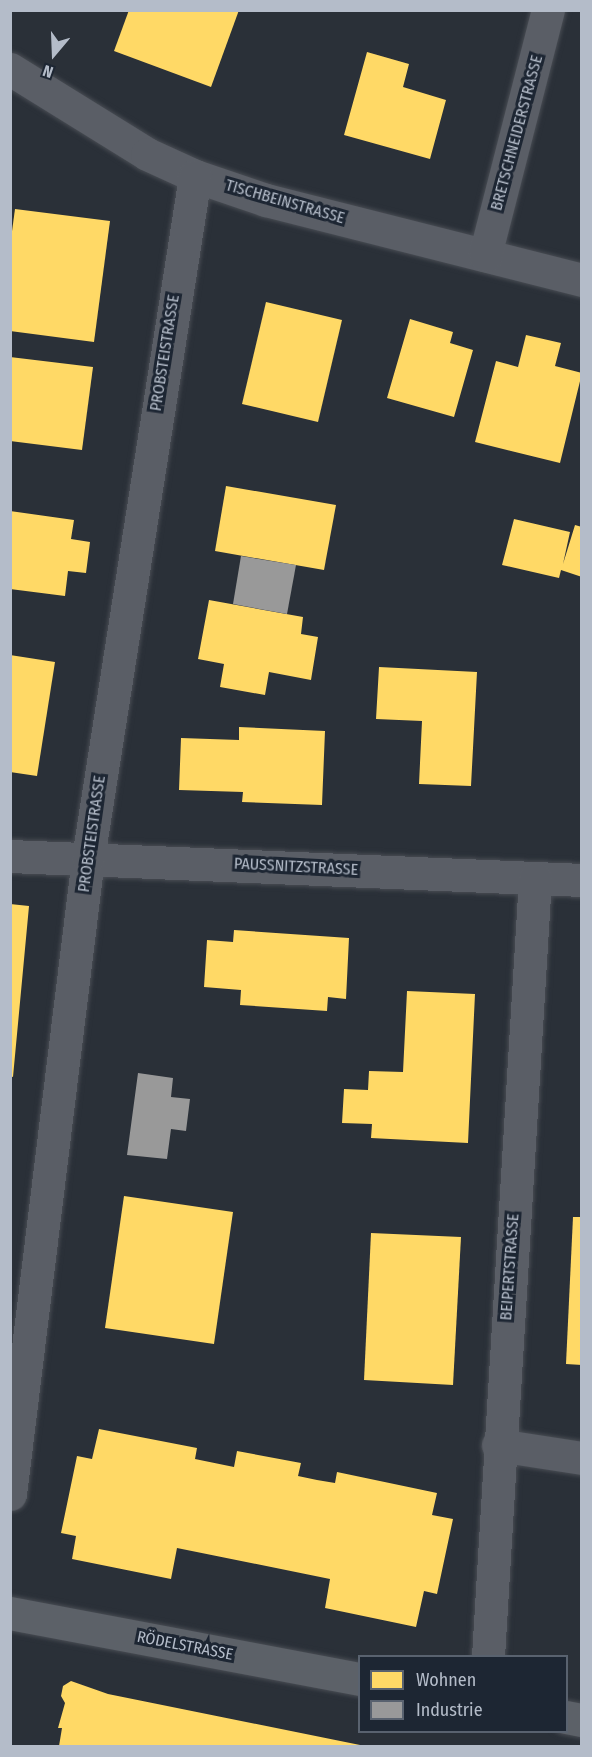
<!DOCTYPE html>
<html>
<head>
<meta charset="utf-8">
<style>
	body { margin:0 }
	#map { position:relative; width:592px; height:1757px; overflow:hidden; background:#2a3038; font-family:"Fira Sans Condensed",sans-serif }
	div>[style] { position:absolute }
	.homes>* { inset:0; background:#ffd966 }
	.industry>* { inset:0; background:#999 }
	.roads { filter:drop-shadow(0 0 2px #484c53) drop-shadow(0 0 2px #484c53) }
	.street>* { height:33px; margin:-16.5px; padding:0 16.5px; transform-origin:16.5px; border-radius:16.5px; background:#5a5e66 }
	.primary>* { height:33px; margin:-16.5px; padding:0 16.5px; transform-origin:16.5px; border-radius:16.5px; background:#5c6168 }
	span { translate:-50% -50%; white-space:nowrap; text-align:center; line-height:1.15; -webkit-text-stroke:6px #1d2633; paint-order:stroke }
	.street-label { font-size:16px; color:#b4bcc9 }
	.frame { position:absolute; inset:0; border:12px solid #b4bcc9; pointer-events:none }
	.legend { position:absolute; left:358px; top:1655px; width:210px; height:78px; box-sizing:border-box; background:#1d2633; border:2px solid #59626f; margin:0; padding:8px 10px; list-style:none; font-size:18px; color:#b4bcc9 }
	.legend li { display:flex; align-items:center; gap:12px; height:30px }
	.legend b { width:30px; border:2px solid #59626f }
	.north { position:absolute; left:24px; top:24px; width:60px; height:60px; -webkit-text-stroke:4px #1d2633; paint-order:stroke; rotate:199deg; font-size:16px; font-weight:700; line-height:24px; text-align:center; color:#b4bcc9 }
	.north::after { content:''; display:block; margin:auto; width:21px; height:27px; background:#b4bcc9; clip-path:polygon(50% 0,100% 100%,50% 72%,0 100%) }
</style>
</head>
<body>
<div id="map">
	<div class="homes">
		<i style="clip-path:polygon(129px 10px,239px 10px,211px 87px,114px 51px)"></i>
		<i style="clip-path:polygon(367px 52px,409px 64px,403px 87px,446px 100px,430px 159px,344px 135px)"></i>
		<i style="clip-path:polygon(15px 209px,110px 221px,94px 342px,10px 331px,10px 246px)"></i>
		<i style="clip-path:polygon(266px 302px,342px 320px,318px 422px,242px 404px)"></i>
		<i style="clip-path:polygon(410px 319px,453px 332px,450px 343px,473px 350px,454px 417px,387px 398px)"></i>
		<i style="clip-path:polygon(526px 335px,561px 343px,555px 366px,582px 373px,560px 463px,475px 442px,496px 361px,518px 367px)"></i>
		<i style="clip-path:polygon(10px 357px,93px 367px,82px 450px,10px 441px)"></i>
		<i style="clip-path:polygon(226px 486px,336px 505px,324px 570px,215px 551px)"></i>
		<i style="clip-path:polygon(10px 511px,74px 520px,71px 539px,90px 542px,86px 573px,68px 571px,65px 596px,10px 589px)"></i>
		<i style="clip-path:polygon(514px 519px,570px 532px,563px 564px,575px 525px,582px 527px,582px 577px,561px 570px,559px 578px,502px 565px)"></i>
		<i style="clip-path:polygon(209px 600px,303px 617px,301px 634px,318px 637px,311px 680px,269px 672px,265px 695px,220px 687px,224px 664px,198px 659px)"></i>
		<i style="clip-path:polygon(10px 655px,55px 662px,37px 776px,10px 772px)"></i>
		<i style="clip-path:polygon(379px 667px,477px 672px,471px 786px,419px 784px,422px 721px,376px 719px)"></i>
		<i style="clip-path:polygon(239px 727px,325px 731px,322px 805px,242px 802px,243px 792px,179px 790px,181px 738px,239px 740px)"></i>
		<i style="clip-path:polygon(10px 904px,29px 906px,13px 1077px,10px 1076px)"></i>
		<i style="clip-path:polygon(234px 930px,349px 938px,346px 999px,328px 997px,327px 1011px,240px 1005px,241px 990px,204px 987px,207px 940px,233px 942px)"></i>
		<i style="clip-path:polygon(407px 991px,475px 994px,468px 1143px,371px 1138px,372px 1124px,342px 1123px,344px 1089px,368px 1090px,369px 1071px,403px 1072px)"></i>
		<i style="clip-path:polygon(124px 1196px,233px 1212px,214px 1344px,105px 1328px)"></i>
		<i style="clip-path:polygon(573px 1217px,582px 1217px,582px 1365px,566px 1364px)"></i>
		<i style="clip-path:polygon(371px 1233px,461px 1237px,453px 1385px,364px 1380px)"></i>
		<i style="clip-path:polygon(99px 1429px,197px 1448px,195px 1459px,234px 1467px,237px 1451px,301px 1463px,298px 1476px,317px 1480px,335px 1483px,337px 1472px,437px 1493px,432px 1515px,453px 1519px,437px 1594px,424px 1591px,416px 1627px,325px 1608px,330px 1579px,177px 1548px,171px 1579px,72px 1559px,76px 1536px,61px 1533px,77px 1456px,92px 1459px)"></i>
		<i style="clip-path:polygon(71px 1681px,108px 1694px,365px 1746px,59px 1746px,62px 1728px,58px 1728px,65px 1703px,61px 1696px,63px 1686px)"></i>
	</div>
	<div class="industry">
		<i style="clip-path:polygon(241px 556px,296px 565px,287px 614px,233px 604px)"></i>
		<i style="clip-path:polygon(138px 1073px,173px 1078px,171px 1097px,190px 1099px,186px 1131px,171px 1129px,167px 1159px,127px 1155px)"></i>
	</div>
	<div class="roads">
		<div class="street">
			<i style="left:10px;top:69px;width:161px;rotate:31.8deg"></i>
			<i style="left:147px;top:154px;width:53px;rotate:24.6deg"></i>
			<i style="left:195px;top:176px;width:75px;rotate:18.7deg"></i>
			<i style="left:266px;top:200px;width:326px;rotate:14.2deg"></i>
			<i style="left:485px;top:255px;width:253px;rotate:-75.6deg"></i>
			<i style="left:10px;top:856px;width:573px;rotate:2.4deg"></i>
			<i style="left:498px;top:1445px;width:85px;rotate:8.8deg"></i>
			<i style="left:10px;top:1494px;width:641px;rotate:-83.01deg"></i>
			<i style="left:88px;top:858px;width:690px;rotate:-81.08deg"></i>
			<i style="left:488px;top:1656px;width:779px;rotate:-86.54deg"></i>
		</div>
		<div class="primary">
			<i style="left:10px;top:1613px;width:356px;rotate:10.7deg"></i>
			<i style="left:566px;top:1717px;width:16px;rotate:11deg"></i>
		</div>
	</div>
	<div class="street-label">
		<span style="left:517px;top:133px;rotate:-75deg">BRETSCHNEIDERSTRASSE</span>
		<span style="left:285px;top:202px;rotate:16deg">TISCHBEINSTRASSE</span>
		<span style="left:165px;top:353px;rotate:-81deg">PROBSTEISTRASSE</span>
		<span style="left:92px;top:834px;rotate:-82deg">PROBSTEISTRASSE</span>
		<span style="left:296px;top:867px;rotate:3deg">PAUSSNITZSTRASSE</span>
		<span style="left:510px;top:1267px;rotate:-86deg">BEIPERTSTRASSE</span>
		<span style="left:185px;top:1646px;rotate:11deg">RÖDELSTRASSE</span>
	</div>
	<div class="frame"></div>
	<ul class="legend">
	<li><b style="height:16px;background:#ffd966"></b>Wohnen</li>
	<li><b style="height:16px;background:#999"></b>Industrie</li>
	</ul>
	<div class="north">N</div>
</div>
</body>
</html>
